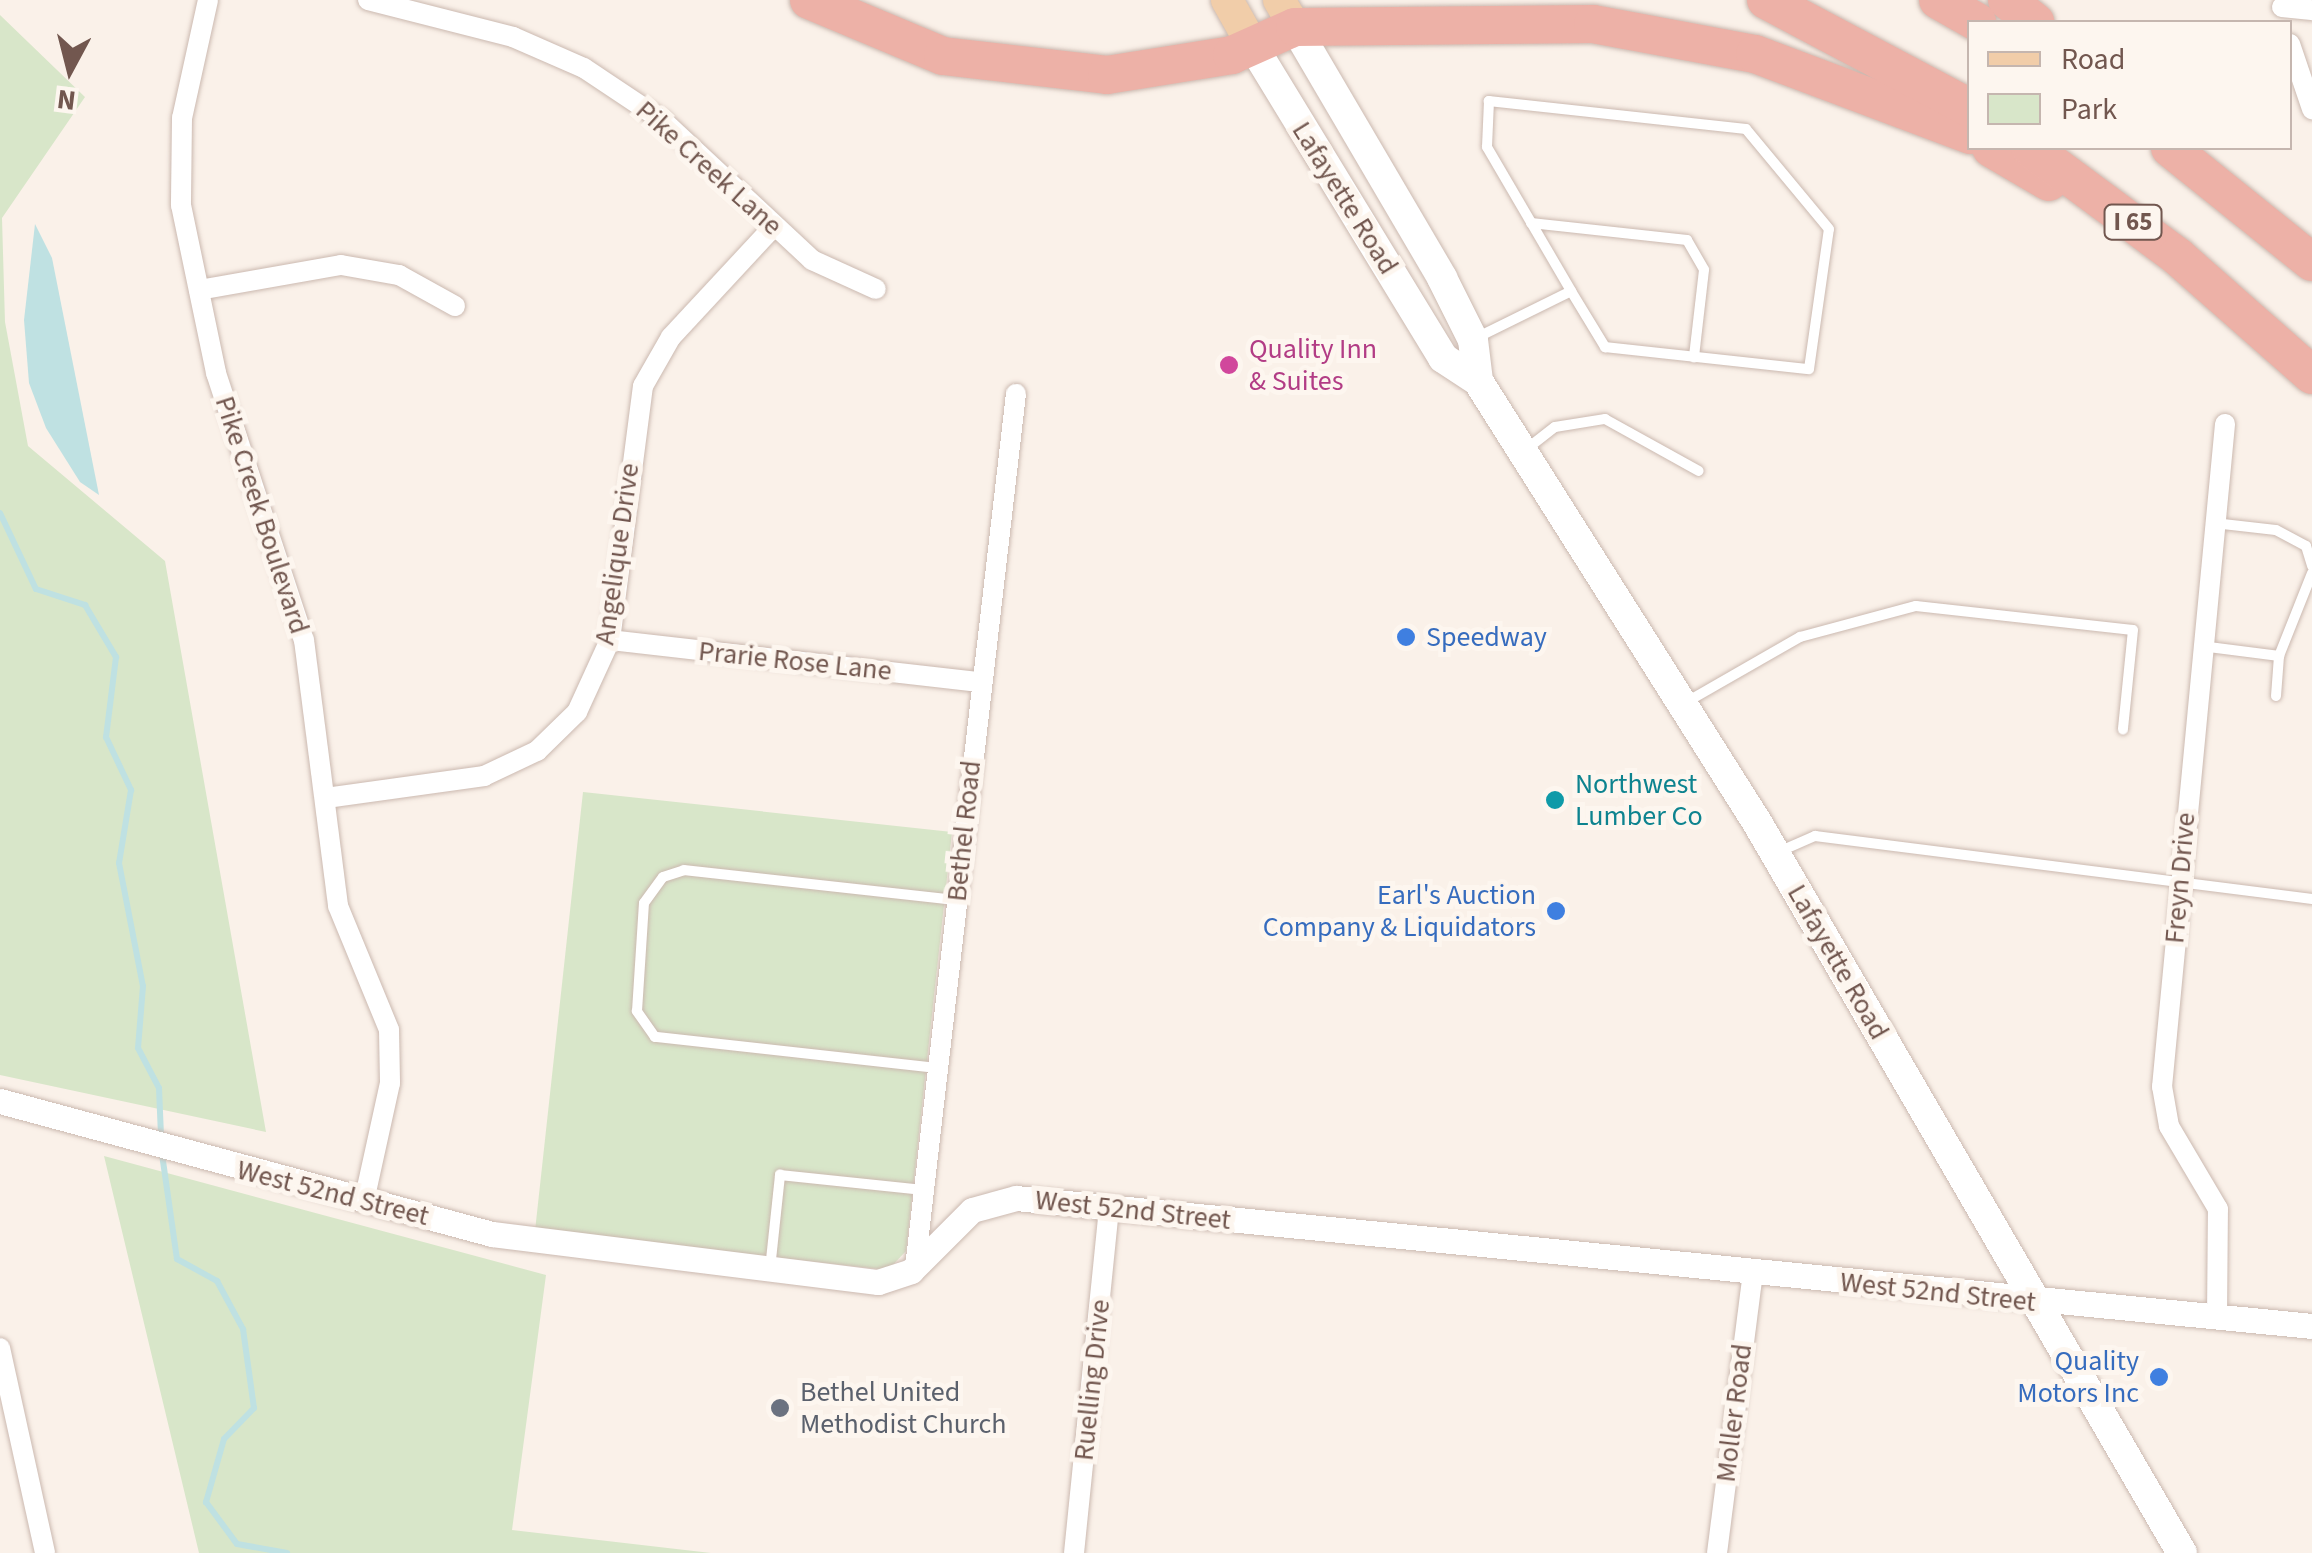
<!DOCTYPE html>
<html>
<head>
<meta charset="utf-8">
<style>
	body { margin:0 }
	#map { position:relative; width:2312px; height:1553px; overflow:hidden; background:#faf1e9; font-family:"Source Sans 3",sans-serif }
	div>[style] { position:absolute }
	.green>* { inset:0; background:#d8e6c9 }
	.water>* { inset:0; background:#bfe1e2 }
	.stream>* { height:6px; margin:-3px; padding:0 3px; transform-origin:3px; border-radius:3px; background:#bfe1e2 }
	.roads { filter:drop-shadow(0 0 2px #cbb9b0) drop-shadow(0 0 2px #cbb9b0) }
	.service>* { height:10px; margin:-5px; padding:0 5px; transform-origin:5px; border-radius:5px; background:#fff }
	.minor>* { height:20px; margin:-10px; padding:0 10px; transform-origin:10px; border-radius:10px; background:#fff }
	.tertiary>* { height:25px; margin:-12.5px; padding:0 12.5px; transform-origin:12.5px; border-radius:12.5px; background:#fff }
	.secondary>* { height:30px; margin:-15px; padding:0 15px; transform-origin:15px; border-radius:15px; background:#fff }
	.primary>* { height:32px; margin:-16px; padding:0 16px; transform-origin:16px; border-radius:16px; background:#f1cda9 }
	.motorway>* { height:38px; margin:-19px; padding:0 19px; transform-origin:19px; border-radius:19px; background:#edb1a7 }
	.dots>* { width:28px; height:28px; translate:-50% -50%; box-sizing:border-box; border:5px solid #fdf6ef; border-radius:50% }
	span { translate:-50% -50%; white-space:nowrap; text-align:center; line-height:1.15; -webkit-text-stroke:10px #fdf6ef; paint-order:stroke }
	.shield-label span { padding:2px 8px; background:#fdf6ef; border:2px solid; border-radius:8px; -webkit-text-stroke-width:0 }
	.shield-label { font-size:25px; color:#72574f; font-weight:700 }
	.street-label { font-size:28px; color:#72574f }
	.hotel-label { font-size:28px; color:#b23c85 }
	.left { translate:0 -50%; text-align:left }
	.shop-label { font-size:28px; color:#366cbe }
	.right { translate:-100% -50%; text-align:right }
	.culture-label { font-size:28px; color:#0d838f }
	.worship-label { font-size:28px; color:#5b616d }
	.legend { position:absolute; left:1967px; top:20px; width:325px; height:130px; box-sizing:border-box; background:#fdf6ef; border:2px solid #c5b6af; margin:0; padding:12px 18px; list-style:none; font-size:30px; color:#72574f }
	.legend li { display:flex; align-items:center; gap:20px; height:50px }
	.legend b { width:50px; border:2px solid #c5b6af }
	.north { position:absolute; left:20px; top:20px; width:100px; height:100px; -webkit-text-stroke:8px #fdf6ef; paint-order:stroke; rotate:187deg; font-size:28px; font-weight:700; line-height:40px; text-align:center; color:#72574f }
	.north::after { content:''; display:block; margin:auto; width:35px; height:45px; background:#72574f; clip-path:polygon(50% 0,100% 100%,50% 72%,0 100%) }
</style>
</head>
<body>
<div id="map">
	<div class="green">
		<i style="clip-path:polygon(0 15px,85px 97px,2px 218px,5px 322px,28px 446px,165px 561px,266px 1132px,0 1075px)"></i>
		<i style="clip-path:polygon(583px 792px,952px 832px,906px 1251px,888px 1270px,535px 1231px)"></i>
		<i style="clip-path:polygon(104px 1156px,546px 1275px,512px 1530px,711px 1553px,199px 1553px)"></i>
	</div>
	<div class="water">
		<i style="clip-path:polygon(35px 224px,52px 258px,99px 495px,80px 482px,46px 428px,29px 383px,24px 320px)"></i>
	</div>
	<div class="stream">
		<i style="left:0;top:513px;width:84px;rotate:64.7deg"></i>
		<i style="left:36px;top:589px;width:52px;rotate:18.1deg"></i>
		<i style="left:85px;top:605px;width:61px;rotate:59.2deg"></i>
		<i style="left:116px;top:657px;width:81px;rotate:97.1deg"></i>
		<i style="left:106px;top:737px;width:59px;rotate:64.7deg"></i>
		<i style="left:131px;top:790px;width:74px;rotate:99.3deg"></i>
		<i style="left:119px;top:863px;width:125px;rotate:79deg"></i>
		<i style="left:143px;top:986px;width:62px;rotate:94.6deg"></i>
		<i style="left:138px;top:1048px;width:45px;rotate:62.3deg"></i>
		<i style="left:159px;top:1088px;width:48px;rotate:87.6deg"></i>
		<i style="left:162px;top:1154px;width:106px;rotate:81.9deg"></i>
		<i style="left:177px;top:1259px;width:46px;rotate:28.8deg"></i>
		<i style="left:217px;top:1281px;width:55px;rotate:61.6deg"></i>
		<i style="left:243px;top:1329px;width:80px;rotate:82.1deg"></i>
		<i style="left:254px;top:1408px;width:43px;rotate:134.1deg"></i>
		<i style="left:224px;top:1439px;width:66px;rotate:105.9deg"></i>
		<i style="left:206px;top:1502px;width:52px;rotate:53.6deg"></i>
		<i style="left:237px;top:1544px;width:51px;rotate:10.2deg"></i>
	</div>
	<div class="roads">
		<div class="service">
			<i style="left:1531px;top:223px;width:157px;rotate:6.2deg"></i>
			<i style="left:1687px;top:240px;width:34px;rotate:60deg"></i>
			<i style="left:1704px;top:270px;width:88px;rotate:96.6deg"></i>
			<i style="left:1474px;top:339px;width:108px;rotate:-26.3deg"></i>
			<i style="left:1571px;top:291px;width:66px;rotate:58.7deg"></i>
			<i style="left:1605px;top:347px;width:205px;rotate:6.2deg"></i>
			<i style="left:1809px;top:369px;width:141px;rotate:-81.9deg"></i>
			<i style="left:1829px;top:229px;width:130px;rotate:-129.7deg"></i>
			<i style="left:1746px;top:129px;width:259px;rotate:-173.8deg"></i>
			<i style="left:1489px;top:101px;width:46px;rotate:92.5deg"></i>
			<i style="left:1487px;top:147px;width:167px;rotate:59.7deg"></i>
			<i style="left:1524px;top:451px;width:39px;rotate:-38deg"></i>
			<i style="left:1555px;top:427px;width:51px;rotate:-9.1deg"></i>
			<i style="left:1605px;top:419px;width:107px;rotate:29deg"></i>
			<i style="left:2214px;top:523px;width:62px;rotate:6.4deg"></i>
			<i style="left:2276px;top:530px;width:34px;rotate:28deg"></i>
			<i style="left:2306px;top:546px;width:21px;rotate:73deg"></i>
			<i style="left:2201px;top:646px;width:79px;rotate:7.3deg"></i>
			<i style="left:2279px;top:656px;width:89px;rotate:-68.3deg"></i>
			<i style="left:2276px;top:696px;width:40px;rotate:-85.7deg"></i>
			<i style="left:1683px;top:704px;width:135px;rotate:-29.8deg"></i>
			<i style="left:1800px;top:637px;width:120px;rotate:-15deg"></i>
			<i style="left:1916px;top:606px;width:218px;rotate:6.3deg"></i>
			<i style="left:2133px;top:630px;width:100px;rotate:95.8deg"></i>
			<i style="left:1776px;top:853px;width:43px;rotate:-23.6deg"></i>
			<i style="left:1815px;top:836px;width:501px;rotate:7.22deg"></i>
			<i style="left:937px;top:1068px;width:284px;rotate:-173.7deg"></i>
			<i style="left:655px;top:1037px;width:32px;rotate:-125deg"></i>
			<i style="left:637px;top:1011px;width:108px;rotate:-86.3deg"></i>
			<i style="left:644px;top:903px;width:32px;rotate:-54deg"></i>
			<i style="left:663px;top:877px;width:22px;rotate:-18deg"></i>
			<i style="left:684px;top:870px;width:275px;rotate:6.3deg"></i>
			<i style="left:770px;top:1269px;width:95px;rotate:-83.9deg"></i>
			<i style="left:780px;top:1175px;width:144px;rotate:6deg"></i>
		</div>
		<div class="minor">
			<i style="left:208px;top:0;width:121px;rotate:102.4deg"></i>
			<i style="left:182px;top:118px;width:87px;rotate:90.7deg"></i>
			<i style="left:181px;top:205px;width:172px;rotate:78.2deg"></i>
			<i style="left:216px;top:373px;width:281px;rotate:71.8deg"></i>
			<i style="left:304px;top:640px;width:268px;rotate:82.7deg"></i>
			<i style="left:338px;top:906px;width:134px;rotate:67.6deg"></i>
			<i style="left:389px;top:1030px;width:53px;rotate:88.9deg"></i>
			<i style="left:390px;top:1083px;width:121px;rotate:102.4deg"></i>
			<i style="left:368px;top:0;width:150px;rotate:14.3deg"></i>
			<i style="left:513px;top:37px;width:77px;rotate:23.6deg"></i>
			<i style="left:584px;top:68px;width:94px;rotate:33.7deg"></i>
			<i style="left:662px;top:120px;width:205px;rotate:43deg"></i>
			<i style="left:812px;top:260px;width:70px;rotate:24.4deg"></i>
			<i style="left:2282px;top:7px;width:30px;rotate:6deg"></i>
			<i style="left:2290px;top:44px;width:69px;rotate:71.3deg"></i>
			<i style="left:199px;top:290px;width:144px;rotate:-10deg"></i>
			<i style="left:341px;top:265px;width:59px;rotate:9.8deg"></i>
			<i style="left:399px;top:275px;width:64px;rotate:29deg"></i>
			<i style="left:610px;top:640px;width:373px;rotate:6.5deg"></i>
			<i style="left:326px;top:798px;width:160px;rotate:-7.9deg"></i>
			<i style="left:484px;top:776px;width:59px;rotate:-25.3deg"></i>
			<i style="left:537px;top:751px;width:56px;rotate:-44.3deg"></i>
			<i style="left:577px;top:712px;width:79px;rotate:-65.4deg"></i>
			<i style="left:610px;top:640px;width:256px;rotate:-82.6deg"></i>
			<i style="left:643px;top:386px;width:56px;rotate:-60.3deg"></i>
			<i style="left:671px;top:337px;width:151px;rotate:-47.1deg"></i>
			<i style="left:915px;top:1268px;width:880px;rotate:-83.41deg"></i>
			<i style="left:2217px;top:1318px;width:109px;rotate:-89.5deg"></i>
			<i style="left:2218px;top:1209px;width:96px;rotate:-120.6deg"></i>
			<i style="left:2169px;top:1126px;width:40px;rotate:-100deg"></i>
			<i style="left:2162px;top:1087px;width:666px;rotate:-84.57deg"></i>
			<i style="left:0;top:1348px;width:210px;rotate:77.6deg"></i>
			<i style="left:1074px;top:1553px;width:348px;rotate:-84.2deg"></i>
			<i style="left:1717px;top:1553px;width:282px;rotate:-82.7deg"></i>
		</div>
		<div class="tertiary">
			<i style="left:0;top:1101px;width:510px;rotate:15.13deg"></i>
			<i style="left:492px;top:1234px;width:389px;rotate:7.1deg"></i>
			<i style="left:878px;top:1282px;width:35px;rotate:-18deg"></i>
			<i style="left:911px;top:1271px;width:86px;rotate:-45deg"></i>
			<i style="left:972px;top:1210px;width:46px;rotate:-15.3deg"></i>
			<i style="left:1016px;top:1198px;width:1302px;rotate:5.64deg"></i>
		</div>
		<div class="secondary">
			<i style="left:1295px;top:27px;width:291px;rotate:59.6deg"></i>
			<i style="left:1442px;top:278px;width:69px;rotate:63.4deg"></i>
			<i style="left:1473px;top:340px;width:41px;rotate:83deg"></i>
			<i style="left:1254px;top:48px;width:363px;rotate:58.6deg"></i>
			<i style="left:1443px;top:358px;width:42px;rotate:33.3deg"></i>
			<i style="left:1478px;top:381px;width:524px;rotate:57.7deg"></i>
			<i style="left:1758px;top:824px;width:843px;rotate:59.82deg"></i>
		</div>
		<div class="primary">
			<i style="left:1227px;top:0;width:55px;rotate:60.6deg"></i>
			<i style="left:1279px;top:0;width:31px;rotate:59deg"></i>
		</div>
		<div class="motorway">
			<i style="left:809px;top:0;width:145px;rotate:22.7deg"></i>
			<i style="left:943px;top:56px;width:165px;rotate:6.6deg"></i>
			<i style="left:1107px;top:75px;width:127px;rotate:-9.1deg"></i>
			<i style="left:1232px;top:55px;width:69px;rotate:-24deg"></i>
			<i style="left:1295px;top:27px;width:298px;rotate:-0.6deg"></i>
			<i style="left:1593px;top:24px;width:165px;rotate:10.5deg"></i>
			<i style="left:1755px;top:54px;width:230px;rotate:20.6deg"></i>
			<i style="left:1766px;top:0;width:231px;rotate:27.9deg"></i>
			<i style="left:1938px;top:0;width:45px;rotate:29.4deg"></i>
			<i style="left:2007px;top:0;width:36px;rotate:38deg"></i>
			<i style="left:1991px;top:148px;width:67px;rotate:30.4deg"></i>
			<i style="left:2031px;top:148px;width:182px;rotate:36.5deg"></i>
			<i style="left:2177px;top:256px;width:180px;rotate:41.4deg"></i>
			<i style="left:2170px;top:148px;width:182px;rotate:38.8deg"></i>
		</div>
	</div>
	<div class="dots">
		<i style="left:1229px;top:365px;background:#d1479c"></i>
		<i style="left:1406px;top:637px;background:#3f7fe0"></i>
		<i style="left:1555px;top:800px;background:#0f9aa8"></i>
		<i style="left:1556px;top:911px;background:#3f7fe0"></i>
		<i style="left:2159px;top:1377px;background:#3f7fe0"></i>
		<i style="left:780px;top:1408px;background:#6b7280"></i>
	</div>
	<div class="shield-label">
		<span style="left:2133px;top:222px">I 65</span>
	</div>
	<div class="street-label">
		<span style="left:709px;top:168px;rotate:42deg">Pike Creek Lane</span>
		<span style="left:1345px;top:198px;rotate:58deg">Lafayette Road</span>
		<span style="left:262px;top:515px;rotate:72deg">Pike Creek Boulevard</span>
		<span style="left:617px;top:554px;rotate:-82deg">Angelique Drive</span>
		<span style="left:795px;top:661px;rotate:6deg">Prarie Rose Lane</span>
		<span style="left:964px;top:831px;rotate:-84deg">Bethel Road</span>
		<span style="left:2180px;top:878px;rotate:-85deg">Freyn Drive</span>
		<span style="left:1838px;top:962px;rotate:60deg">Lafayette Road</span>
		<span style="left:333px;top:1193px;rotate:14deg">West 52nd Street</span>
		<span style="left:1133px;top:1210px;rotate:6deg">West 52nd Street</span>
		<span style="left:1938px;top:1292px;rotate:6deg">West 52nd Street</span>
		<span style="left:1092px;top:1380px;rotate:-84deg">Ruelling Drive</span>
		<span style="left:1734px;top:1413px;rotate:-83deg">Moller Road</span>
	</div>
	<div class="hotel-label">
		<span class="left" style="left:1249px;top:365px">Quality Inn<br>&amp; Suites</span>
	</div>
	<div class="shop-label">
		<span class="left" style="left:1426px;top:637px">Speedway</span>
		<span class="right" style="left:1536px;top:911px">Earl's Auction<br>Company &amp; Liquidators</span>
		<span class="right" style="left:2139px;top:1377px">Quality<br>Motors Inc</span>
	</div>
	<div class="culture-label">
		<span class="left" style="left:1575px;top:800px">Northwest<br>Lumber Co</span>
	</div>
	<div class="worship-label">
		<span class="left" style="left:800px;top:1408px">Bethel United<br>Methodist Church</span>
	</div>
	<ul class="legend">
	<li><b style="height:12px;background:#f1cda9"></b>Road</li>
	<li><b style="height:28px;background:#d8e6c9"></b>Park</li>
	</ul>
	<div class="north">N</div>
</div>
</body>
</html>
